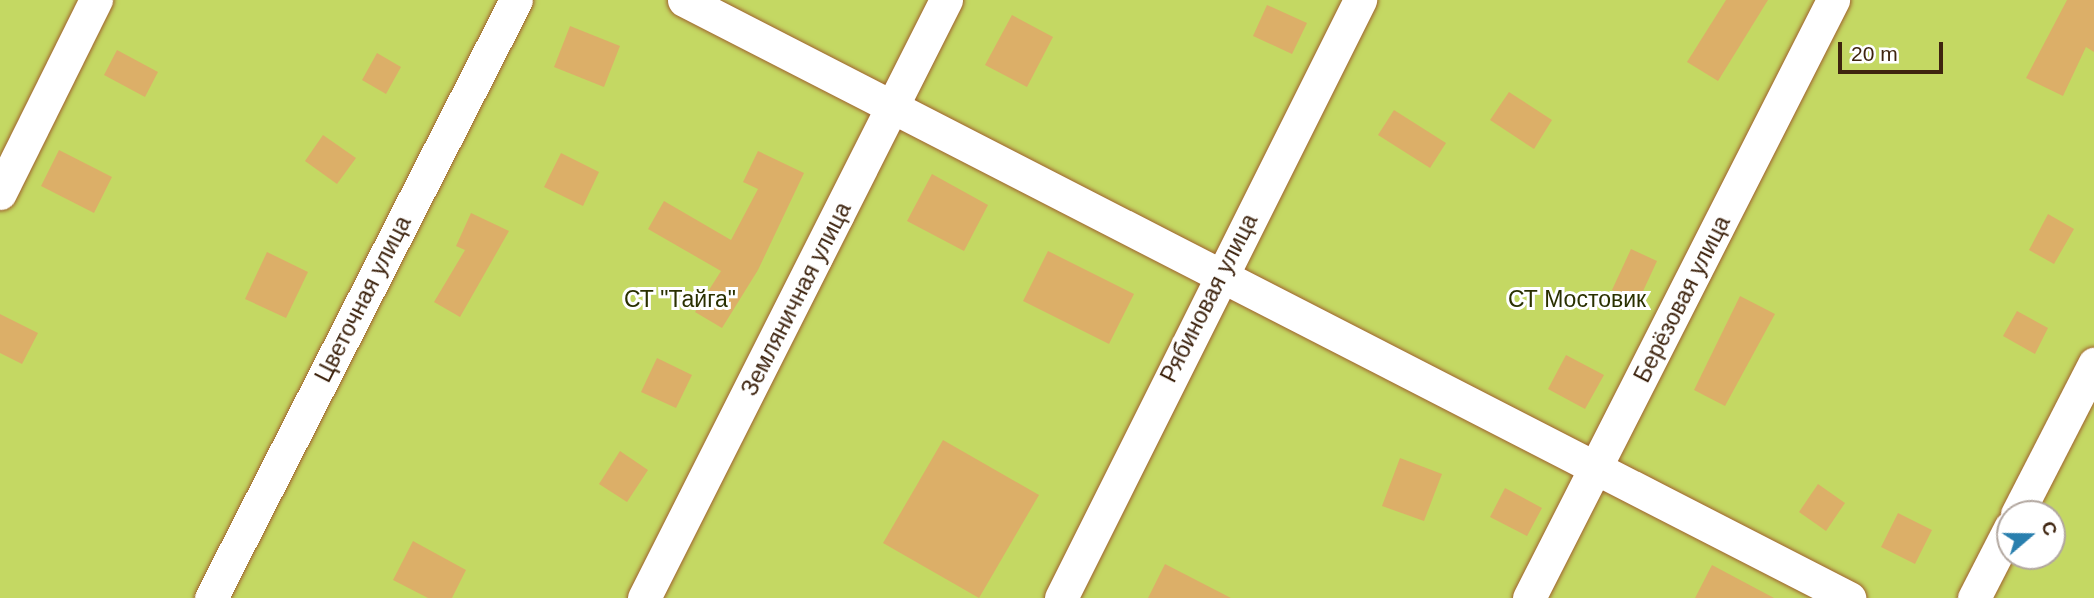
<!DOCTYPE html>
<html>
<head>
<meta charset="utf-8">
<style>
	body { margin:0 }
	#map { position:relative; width:2094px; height:598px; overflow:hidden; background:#fbdeca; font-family:Arial,sans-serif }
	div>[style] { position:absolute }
	.green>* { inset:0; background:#c4d863 }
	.building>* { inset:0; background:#dcaf68 }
	.roads { filter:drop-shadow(0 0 2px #9f612e) drop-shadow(0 0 2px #9f612e) }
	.minor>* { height:33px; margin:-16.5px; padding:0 16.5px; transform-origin:16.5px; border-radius:16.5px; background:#fff }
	span { translate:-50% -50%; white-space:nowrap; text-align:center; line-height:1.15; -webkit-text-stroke:6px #fff; paint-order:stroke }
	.street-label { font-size:23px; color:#3e240f }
	.park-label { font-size:23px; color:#2a3000 }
	.north { position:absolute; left:1996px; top:500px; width:70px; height:70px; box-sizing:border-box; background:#fff; border:2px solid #b2a79f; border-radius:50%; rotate:70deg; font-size:19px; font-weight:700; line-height:28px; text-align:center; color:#3e240f }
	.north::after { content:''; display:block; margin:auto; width:24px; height:32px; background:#297fae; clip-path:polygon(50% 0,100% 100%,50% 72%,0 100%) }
	.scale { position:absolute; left:1838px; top:42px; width:105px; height:32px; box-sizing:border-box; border:4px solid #3e240f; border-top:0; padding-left:9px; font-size:21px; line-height:24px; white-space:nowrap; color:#3e240f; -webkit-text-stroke:5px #fff; paint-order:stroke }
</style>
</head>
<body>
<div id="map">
	<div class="green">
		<i style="clip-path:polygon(evenodd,0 0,2094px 0,2094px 598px,0 598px,0 0,2010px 514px,2052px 514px,2052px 556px,2010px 556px,2010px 514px)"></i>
	</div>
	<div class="building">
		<i style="clip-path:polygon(1726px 0,1768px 0,1718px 81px,1687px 62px)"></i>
		<i style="clip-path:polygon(2067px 0,2094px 0,2094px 52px,2086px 47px,2063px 96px,2026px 78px)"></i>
		<i style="clip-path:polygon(1267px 5px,1307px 23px,1292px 54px,1253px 36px)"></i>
		<i style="clip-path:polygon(1012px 15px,1053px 37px,1027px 87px,985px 65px)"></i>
		<i style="clip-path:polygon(570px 26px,620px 46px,604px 87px,554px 67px)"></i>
		<i style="clip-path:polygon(117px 50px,158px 72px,145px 97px,104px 75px)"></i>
		<i style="clip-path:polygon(377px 53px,401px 67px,386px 94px,362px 80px)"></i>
		<i style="clip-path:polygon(1509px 92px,1552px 120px,1534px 149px,1490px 120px)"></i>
		<i style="clip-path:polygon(1394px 110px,1446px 143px,1430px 168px,1378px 135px)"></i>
		<i style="clip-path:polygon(323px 135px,356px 158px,337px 184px,305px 161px)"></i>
		<i style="clip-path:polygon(59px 150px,112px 177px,94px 213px,41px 186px)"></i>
		<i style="clip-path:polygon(758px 151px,804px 173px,758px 270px,722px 328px,695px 312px,721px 271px,648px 229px,664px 201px,731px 240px,758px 189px,743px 182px)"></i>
		<i style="clip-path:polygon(561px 153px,599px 172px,583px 206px,544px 187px)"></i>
		<i style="clip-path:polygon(932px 174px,988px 205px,964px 251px,907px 221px)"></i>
		<i style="clip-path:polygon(471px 213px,509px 231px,460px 317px,434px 302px,465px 250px,456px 246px)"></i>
		<i style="clip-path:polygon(2048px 214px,2074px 229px,2054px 264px,2029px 250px)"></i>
		<i style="clip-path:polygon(1631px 249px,1657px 261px,1638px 302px,1612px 290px)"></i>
		<i style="clip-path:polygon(1048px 251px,1134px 294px,1109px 344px,1023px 301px)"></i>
		<i style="clip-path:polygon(267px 252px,308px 272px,286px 318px,245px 299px)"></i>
		<i style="clip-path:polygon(1740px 296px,1775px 314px,1725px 406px,1694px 390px)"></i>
		<i style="clip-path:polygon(2017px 311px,2048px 328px,2035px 354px,2003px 336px)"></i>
		<i style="clip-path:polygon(0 314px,38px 333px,22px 364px,0 353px)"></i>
		<i style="clip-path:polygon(1566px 355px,1604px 375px,1585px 409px,1548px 389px)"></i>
		<i style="clip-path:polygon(657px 358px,692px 375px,676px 408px,641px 392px)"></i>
		<i style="clip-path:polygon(943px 440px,1039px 495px,979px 598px,883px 543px)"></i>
		<i style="clip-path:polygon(620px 451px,648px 470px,627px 502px,599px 484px)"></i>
		<i style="clip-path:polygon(1400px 458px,1442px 474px,1424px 521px,1382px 506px)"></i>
		<i style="clip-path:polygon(1818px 484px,1845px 503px,1826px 531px,1799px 512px)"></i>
		<i style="clip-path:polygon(1505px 488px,1542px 508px,1527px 536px,1490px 517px)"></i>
		<i style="clip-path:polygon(1898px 513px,1932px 530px,1915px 564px,1881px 547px)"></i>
		<i style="clip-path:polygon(413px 541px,466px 570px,452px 598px,428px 598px,393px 580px)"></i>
		<i style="clip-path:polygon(1165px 564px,1231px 598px,1148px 598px)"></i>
		<i style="clip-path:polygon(1712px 565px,1774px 598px,1695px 598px)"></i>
	</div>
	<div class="roads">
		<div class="minor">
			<i style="left:684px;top:0;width:1310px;rotate:27.17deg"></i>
			<i style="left:0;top:193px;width:216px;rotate:-63.6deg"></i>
			<i style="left:2017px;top:514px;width:169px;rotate:-62.8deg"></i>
			<i style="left:211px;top:598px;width:671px;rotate:-62.98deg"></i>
			<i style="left:644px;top:598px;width:670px;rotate:-63.21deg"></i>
			<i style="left:1061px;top:598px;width:669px;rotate:-63.43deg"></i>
			<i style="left:1529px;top:598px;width:671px;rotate:-63.05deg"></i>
			<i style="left:1974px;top:598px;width:79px;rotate:-62.8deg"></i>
		</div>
	</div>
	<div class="street-label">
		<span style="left:1209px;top:298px;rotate:-63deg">Рябиновая улица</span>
		<span style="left:363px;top:299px;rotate:-63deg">Цветочная улица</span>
		<span style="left:796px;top:299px;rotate:-63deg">Земляничная улица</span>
		<span style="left:1682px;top:299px;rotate:-63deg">Берёзовая улица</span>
	</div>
	<div class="park-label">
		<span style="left:680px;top:299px">СТ "Тайга"</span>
		<span style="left:1577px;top:299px">СТ Мостовик</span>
	</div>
	<div class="north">С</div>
	<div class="scale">20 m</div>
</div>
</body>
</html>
